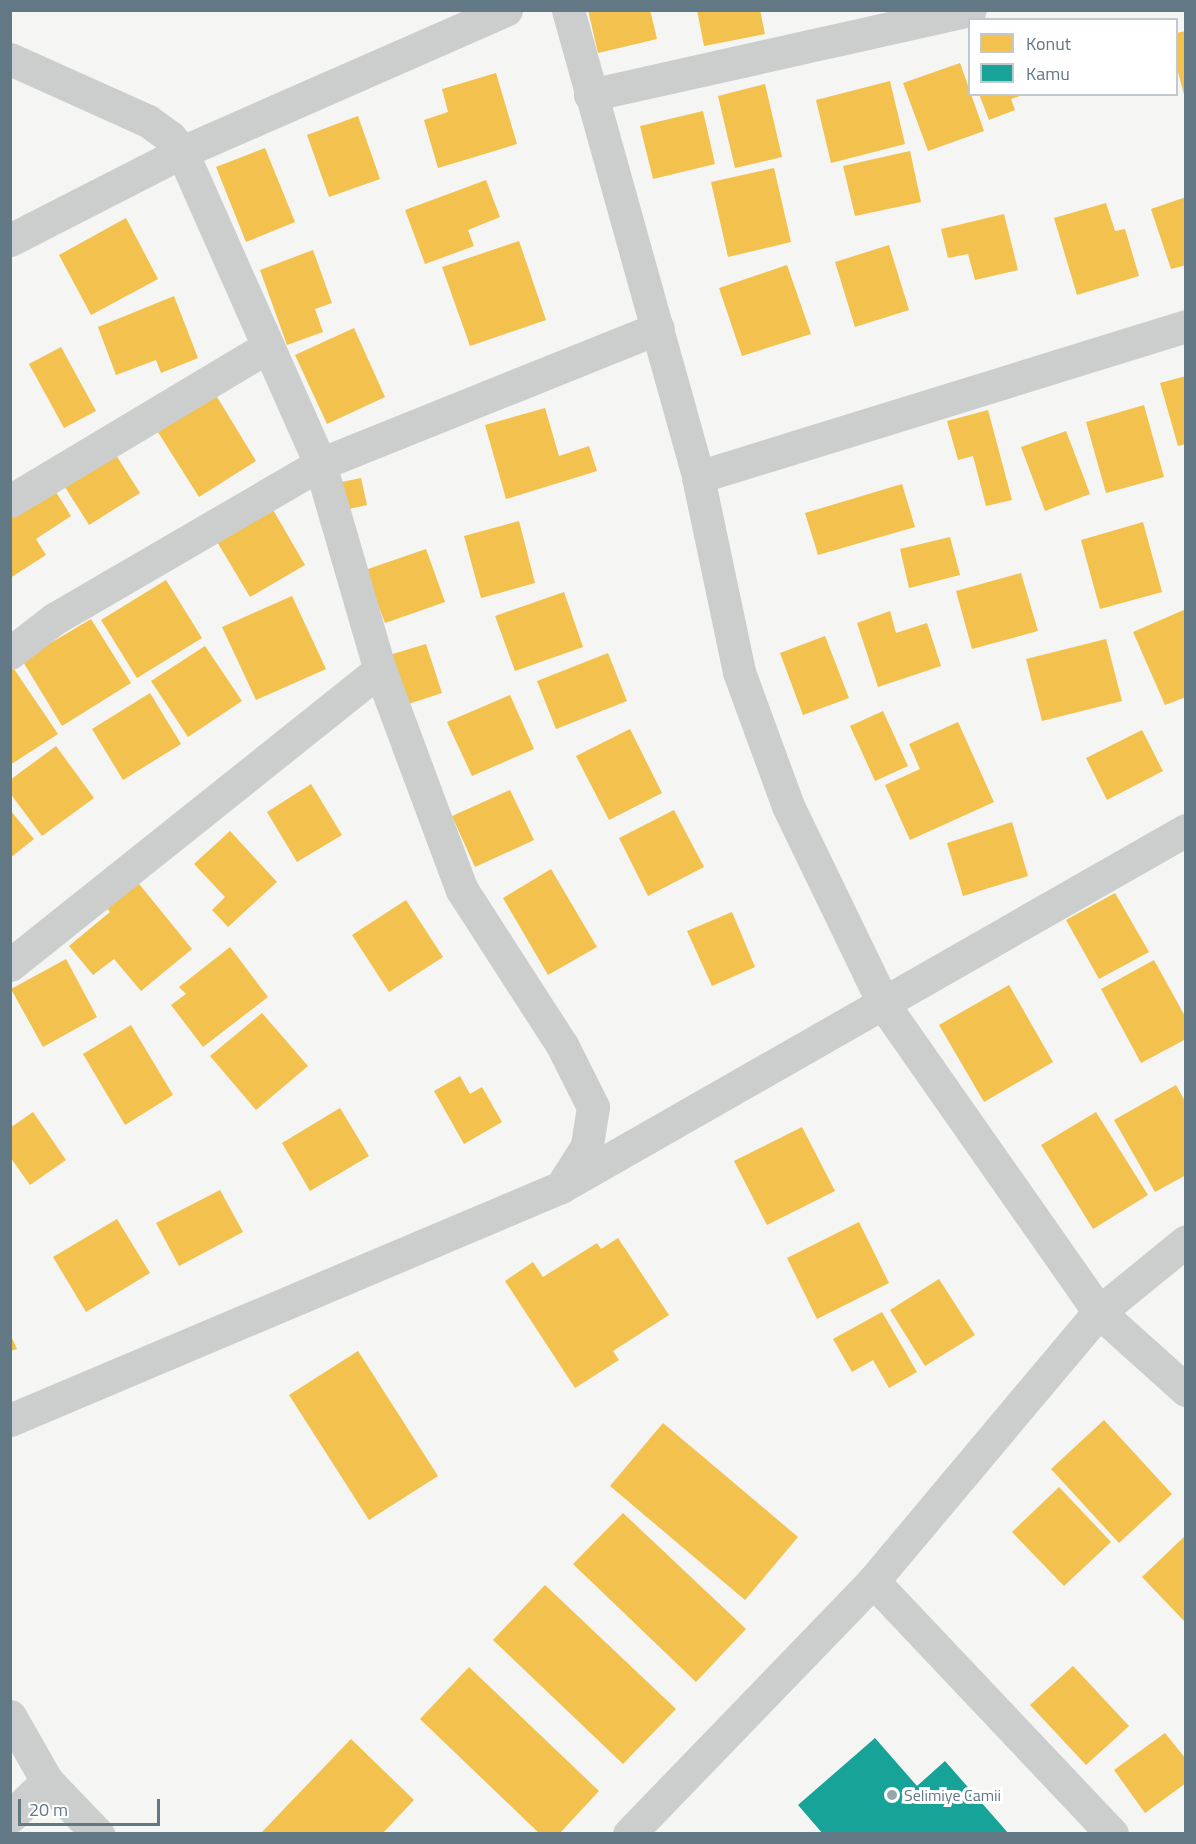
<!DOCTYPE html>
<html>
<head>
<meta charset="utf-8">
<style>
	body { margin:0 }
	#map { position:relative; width:1196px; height:1844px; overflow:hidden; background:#f5f5f3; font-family:"Titillium Web",sans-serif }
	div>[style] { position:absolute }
	.homes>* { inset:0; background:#f2c14e }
	.public>* { inset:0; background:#17a398 }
	.minor>* { height:33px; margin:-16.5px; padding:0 16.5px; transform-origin:16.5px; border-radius:16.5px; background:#cccece }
	.tertiary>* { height:33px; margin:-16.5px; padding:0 16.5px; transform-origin:16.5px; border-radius:16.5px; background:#cccece }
	.dots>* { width:16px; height:16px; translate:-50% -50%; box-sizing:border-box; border:3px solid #fff; border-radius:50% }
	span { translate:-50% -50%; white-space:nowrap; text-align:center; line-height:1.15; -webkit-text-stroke:6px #fff; paint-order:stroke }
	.poi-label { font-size:16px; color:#637885 }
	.left { translate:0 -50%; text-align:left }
	.frame { position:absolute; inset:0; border:12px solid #637885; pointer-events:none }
	.legend { position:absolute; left:968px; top:18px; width:210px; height:78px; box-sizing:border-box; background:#fff; border:2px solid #c1c9ce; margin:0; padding:8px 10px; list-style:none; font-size:18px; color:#637885 }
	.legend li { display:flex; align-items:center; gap:12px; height:30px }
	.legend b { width:30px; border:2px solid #c1c9ce }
	.scale { position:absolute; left:18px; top:1799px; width:142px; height:27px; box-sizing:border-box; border:3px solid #637885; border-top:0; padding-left:8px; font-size:18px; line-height:21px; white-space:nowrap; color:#637885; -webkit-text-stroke:4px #fff; paint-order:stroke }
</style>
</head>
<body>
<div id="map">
	<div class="homes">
		<i style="clip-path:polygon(588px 10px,650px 10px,657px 39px,598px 53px)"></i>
		<i style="clip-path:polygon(697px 10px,760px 10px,765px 34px,704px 46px)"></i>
		<i style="clip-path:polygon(1186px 31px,1186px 98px,1185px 98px,1176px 65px,1176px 33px)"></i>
		<i style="clip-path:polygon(960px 63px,984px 131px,928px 151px,903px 83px)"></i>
		<i style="clip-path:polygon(496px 73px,517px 144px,438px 168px,424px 120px,448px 112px,442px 89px)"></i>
		<i style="clip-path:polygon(890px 81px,905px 144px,831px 163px,816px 100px)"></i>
		<i style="clip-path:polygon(765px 84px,782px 157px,735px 168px,718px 96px)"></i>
		<i style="clip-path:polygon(979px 94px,1022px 94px,1023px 95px,1011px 99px,1015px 110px,989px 120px)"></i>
		<i style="clip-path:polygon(703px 111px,715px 164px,653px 179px,640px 126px)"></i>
		<i style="clip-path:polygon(358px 116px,380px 179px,329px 197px,307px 135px)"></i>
		<i style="clip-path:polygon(265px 148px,295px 222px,246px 242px,216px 167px)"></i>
		<i style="clip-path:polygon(910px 151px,921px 202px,855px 216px,843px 166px)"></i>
		<i style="clip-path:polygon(774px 168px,791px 242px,728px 257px,711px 182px)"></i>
		<i style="clip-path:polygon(486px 180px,500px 217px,468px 230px,474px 246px,425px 264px,405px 210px)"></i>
		<i style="clip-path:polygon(1186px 197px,1186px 265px,1171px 269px,1151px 209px)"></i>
		<i style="clip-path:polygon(1106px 203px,1115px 231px,1125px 229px,1139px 276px,1077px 295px,1054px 218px)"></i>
		<i style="clip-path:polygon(1004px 214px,1018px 270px,975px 280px,968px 254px,948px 258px,941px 229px)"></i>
		<i style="clip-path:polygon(126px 218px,158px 279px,91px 315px,59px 255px)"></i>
		<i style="clip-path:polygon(519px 241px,546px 320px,470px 346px,442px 267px)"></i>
		<i style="clip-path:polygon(889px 245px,909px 310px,855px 327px,835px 262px)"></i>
		<i style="clip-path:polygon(313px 250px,332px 303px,315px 309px,323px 332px,287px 345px,260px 270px)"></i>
		<i style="clip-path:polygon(787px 265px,811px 334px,742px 356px,719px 288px)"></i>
		<i style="clip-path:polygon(174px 296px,198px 358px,161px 373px,156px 360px,116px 375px,98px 327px)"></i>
		<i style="clip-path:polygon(354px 328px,385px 397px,327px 424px,295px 355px)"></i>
		<i style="clip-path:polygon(61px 347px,96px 411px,64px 428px,29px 364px)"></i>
		<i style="clip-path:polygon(1186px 376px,1186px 444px,1178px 446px,1160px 383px)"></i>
		<i style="clip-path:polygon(214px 392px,256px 461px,199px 497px,156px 429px)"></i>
		<i style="clip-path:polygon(1144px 405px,1164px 477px,1106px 493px,1086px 422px)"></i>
		<i style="clip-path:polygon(545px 408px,559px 456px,589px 446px,597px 471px,506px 499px,485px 425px)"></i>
		<i style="clip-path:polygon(988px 410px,1012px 500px,986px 506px,973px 456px,958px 460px,947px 421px)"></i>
		<i style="clip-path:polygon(1066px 431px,1090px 494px,1045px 511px,1021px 447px)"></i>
		<i style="clip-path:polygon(109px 444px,140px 493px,89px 525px,58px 476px)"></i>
		<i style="clip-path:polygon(361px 478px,367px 505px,344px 510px,337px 483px)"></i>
		<i style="clip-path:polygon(51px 484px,71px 516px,36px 539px,46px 555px,10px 578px,10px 509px)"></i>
		<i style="clip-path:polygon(902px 484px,915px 527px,818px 555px,805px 513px)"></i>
		<i style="clip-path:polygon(272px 508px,305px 565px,250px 597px,216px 540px)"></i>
		<i style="clip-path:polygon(519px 521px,535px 583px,481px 598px,464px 536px)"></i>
		<i style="clip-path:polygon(1143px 522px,1162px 592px,1100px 609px,1081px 540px)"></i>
		<i style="clip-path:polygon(950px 537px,960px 575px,909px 588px,900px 549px)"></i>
		<i style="clip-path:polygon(426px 549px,445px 602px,385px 623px,365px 570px)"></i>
		<i style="clip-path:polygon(1021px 573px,1038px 631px,972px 649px,956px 591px)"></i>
		<i style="clip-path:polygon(166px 580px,202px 638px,137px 678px,101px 620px)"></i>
		<i style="clip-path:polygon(564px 592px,583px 647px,515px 671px,495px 616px)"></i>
		<i style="clip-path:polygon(292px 596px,326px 669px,256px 700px,222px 627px)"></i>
		<i style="clip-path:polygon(1186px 609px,1186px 697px,1165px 705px,1133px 632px)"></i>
		<i style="clip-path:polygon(890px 611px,896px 633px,927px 623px,941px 666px,878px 687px,857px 623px)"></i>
		<i style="clip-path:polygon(91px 619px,131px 683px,62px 726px,22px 660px)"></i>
		<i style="clip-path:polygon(825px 636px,849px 698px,803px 715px,780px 653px)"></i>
		<i style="clip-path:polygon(1106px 639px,1122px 701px,1042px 721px,1026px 659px)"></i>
		<i style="clip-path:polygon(426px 644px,442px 693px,402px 706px,386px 656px)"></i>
		<i style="clip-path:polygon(205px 646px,242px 701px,188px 737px,151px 681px)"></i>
		<i style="clip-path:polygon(608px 653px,627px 701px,556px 729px,537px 681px)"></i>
		<i style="clip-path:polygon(14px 669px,58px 734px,10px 765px,10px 672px)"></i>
		<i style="clip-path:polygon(150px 693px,181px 744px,123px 780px,92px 729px)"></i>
		<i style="clip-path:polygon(510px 695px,534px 749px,472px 776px,447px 722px)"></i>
		<i style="clip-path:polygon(883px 711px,908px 766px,875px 781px,850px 726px)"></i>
		<i style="clip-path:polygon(958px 722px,994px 802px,910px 840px,885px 785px,920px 769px,909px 744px)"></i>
		<i style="clip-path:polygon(630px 729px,662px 793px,609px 820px,576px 756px)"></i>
		<i style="clip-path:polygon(1142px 730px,1163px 771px,1107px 800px,1086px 758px)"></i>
		<i style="clip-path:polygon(56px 746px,94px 798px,42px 836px,10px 793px,10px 780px)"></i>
		<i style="clip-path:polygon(311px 784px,342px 835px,297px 862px,267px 812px)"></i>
		<i style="clip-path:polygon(510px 790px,534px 840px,475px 867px,452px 816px)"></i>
		<i style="clip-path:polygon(10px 810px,34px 839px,10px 858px)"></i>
		<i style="clip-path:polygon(674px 810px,704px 867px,648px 896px,619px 838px)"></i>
		<i style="clip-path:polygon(1012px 822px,1028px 876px,963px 896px,947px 843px)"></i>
		<i style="clip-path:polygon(230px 831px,277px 882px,228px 927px,212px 910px,225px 897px,194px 864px)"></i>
		<i style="clip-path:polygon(551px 869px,597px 947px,548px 975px,503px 898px)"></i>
		<i style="clip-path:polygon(131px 874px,192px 949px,141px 991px,114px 959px,93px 975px,69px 946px,110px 912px,99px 900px)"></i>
		<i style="clip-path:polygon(1115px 893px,1149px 952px,1099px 979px,1066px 920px)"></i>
		<i style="clip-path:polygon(406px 900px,443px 957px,389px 992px,352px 935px)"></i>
		<i style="clip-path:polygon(732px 912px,755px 967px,712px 986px,687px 931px)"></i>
		<i style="clip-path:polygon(230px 947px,268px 997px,203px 1047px,171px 1005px,186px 994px,179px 987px)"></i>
		<i style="clip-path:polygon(66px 959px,97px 1017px,43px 1047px,11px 989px)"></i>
		<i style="clip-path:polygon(1154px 960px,1186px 1018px,1186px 1039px,1141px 1063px,1101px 989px)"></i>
		<i style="clip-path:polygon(1009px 985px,1053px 1062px,984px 1102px,939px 1025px)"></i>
		<i style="clip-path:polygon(262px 1013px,308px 1066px,256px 1110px,210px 1056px)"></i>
		<i style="clip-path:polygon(131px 1025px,173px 1095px,125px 1125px,83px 1054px)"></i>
		<i style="clip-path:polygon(460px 1076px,470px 1094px,482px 1087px,502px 1122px,464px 1144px,434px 1091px)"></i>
		<i style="clip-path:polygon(1176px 1085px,1186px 1103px,1186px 1175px,1155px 1192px,1114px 1120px)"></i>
		<i style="clip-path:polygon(340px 1108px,369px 1156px,310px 1191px,282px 1143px)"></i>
		<i style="clip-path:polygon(33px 1112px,66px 1160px,30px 1185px,10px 1157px,10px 1128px)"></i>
		<i style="clip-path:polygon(1096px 1112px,1148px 1195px,1093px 1229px,1041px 1145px)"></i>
		<i style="clip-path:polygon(802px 1127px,835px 1191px,767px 1225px,734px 1161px)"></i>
		<i style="clip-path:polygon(220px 1190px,243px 1232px,179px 1266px,156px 1223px)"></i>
		<i style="clip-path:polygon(117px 1219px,150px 1273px,86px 1312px,53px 1257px)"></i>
		<i style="clip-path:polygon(859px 1222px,889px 1283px,817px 1319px,787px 1258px)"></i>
		<i style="clip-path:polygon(618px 1238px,669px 1315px,613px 1351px,619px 1360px,575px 1388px,505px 1281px,533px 1262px,543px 1277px,597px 1243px,601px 1249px)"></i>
		<i style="clip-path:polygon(939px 1279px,975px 1335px,925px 1366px,890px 1310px)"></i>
		<i style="clip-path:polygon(882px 1312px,917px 1372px,889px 1388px,873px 1360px,852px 1372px,833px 1339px)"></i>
		<i style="clip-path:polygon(10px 1334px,17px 1349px,10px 1351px)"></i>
		<i style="clip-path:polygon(358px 1351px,438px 1476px,369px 1520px,289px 1395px)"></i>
		<i style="clip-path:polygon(1104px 1420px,1172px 1494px,1119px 1543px,1051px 1469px)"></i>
		<i style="clip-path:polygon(663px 1423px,798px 1537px,745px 1600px,610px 1486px)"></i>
		<i style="clip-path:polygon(1059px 1487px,1111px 1542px,1064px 1586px,1012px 1532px)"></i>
		<i style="clip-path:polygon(623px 1513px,746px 1629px,696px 1682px,573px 1564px)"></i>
		<i style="clip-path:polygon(1186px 1535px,1186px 1623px,1142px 1577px)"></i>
		<i style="clip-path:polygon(545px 1585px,676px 1709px,623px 1764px,493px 1640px)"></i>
		<i style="clip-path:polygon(1073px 1666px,1129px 1726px,1086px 1765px,1030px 1705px)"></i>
		<i style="clip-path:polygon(469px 1667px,599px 1791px,559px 1834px,540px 1834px,420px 1719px)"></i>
		<i style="clip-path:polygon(1165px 1733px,1186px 1759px,1186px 1783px,1145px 1813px,1114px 1770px)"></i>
		<i style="clip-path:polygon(351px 1739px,414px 1800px,382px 1834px,260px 1834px)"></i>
	</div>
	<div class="public">
		<i style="clip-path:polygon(875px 1738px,917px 1786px,945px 1761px,1009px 1834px,823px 1834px,798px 1805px)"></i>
	</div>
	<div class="minor">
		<i style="left:10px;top:59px;width:151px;rotate:24.2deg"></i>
		<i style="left:148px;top:121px;width:27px;rotate:36deg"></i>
		<i style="left:170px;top:137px;width:19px;rotate:51deg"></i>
		<i style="left:182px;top:152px;width:341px;rotate:66.1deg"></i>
		<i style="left:320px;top:464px;width:215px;rotate:73.8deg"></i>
		<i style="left:380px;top:670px;width:235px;rotate:69.6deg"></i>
		<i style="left:462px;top:890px;width:184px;rotate:57.2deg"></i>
		<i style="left:562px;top:1045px;width:69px;rotate:63.4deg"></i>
		<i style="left:593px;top:1107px;width:39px;rotate:99deg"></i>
		<i style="left:587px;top:1146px;width:49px;rotate:122.4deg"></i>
		<i style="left:590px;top:95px;width:389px;rotate:-12.6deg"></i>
		<i style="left:10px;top:240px;width:193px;rotate:-27.1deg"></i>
		<i style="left:182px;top:152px;width:354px;rotate:-23.7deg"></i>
		<i style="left:698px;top:477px;width:511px;rotate:-17.19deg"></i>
		<i style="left:10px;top:501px;width:298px;rotate:-30.9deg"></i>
		<i style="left:10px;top:653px;width:56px;rotate:-37.7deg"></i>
		<i style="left:54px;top:619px;width:308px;rotate:-30.2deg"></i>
		<i style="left:320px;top:464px;width:364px;rotate:-21.9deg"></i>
		<i style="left:10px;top:965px;width:473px;rotate:-38.6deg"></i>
		<i style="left:10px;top:1420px;width:598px;rotate:-22.92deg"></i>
		<i style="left:561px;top:1187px;width:720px;rotate:-29.74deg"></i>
		<i style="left:873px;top:1581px;width:348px;rotate:46.6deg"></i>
		<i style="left:10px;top:1716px;width:75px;rotate:60.4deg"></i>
		<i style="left:47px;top:1781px;width:74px;rotate:46.1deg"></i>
		<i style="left:10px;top:1817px;width:52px;rotate:-44.2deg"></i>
		<i style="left:629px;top:1834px;width:351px;rotate:-46deg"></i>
		<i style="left:873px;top:1581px;width:351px;rotate:-50deg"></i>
		<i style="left:1099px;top:1312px;width:112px;rotate:-39.2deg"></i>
	</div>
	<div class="tertiary">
		<i style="left:568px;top:10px;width:485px;rotate:74.4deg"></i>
		<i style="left:698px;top:477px;width:199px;rotate:78.1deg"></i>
		<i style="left:739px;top:672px;width:143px;rotate:69.9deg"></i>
		<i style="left:788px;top:806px;width:221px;rotate:64.2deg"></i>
		<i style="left:884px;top:1005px;width:375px;rotate:55deg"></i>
		<i style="left:1099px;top:1312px;width:117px;rotate:41.9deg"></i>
	</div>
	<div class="dots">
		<i style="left:892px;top:1795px;background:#96a4ac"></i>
	</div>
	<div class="poi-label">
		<span class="left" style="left:904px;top:1795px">Selimiye Camii</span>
	</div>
	<div class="frame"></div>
	<ul class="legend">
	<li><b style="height:16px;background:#f2c14e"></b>Konut</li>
	<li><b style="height:16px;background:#17a398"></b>Kamu</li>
	</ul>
	<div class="scale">20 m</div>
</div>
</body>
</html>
